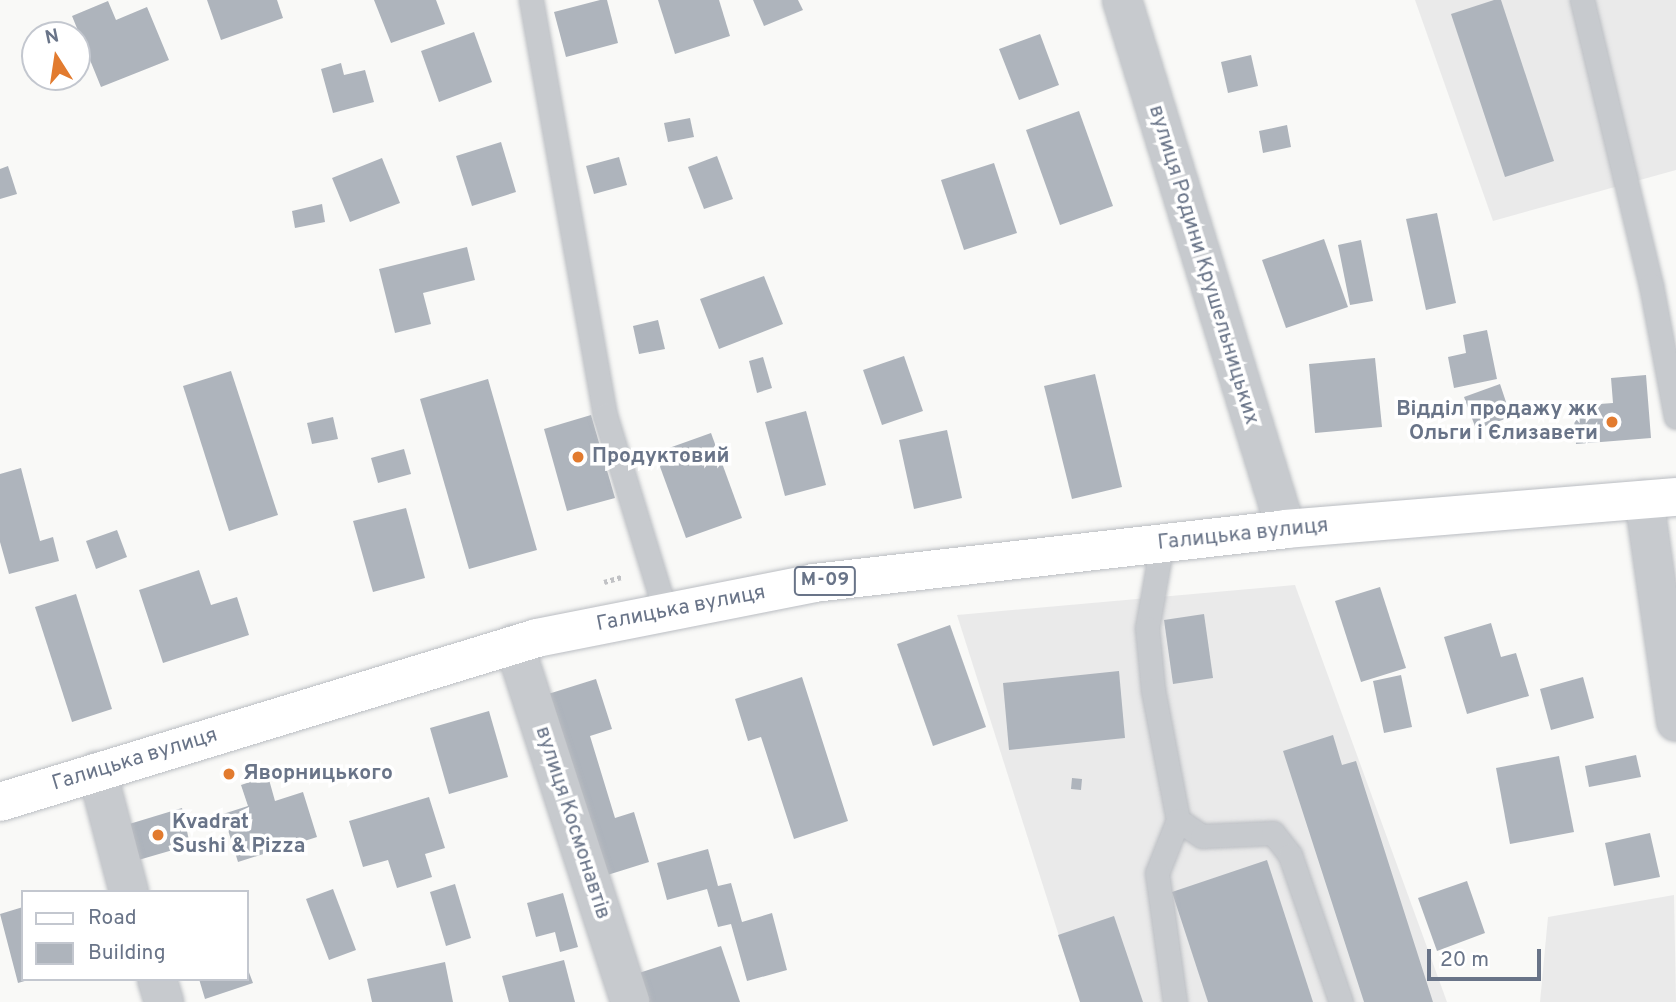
<!DOCTYPE html>
<html>
<head>
<meta charset="utf-8">
<style>
	body { margin:0 }
	#map { position:relative; width:1676px; height:1002px; overflow:hidden; background:#f9f9f7; font-family:Overpass,sans-serif }
	div>[style] { position:absolute }
	.built>* { inset:0; background:#eaeaea }
	.building>* { inset:0; background:#aeb4bc }
	.path>* { height:4.5px; margin-top:-2.25px; transform-origin:0; background:repeating-linear-gradient(90deg,#c1c2c5 0 3.5px,transparent 0 7px) }
	.roads { filter:drop-shadow(0 0 2px #babdc2) drop-shadow(0 0 2px #babdc2) }
	.lane>* { height:23px; margin:-11.5px; padding:0 11.5px; transform-origin:11.5px; border-radius:11.5px; background:#c7cace }
	.street>* { height:38px; margin:-19px; padding:0 19px; transform-origin:19px; border-radius:19px; background:#c7cace }
	.primary>* { height:38px; margin:-19px; padding:0 19px; transform-origin:19px; border-radius:19px; background:#fff }
	.dots>* { width:19px; height:19px; translate:-50% -50%; box-sizing:border-box; border:4px solid #fff; border-radius:50% }
	span { translate:-50% -50%; white-space:nowrap; text-align:center; line-height:1.15; -webkit-text-stroke:7px #fff; paint-order:stroke }
	.shield-label span { padding:2px 5px; background:#fff; border:2px solid; border-radius:5px; -webkit-text-stroke-width:0 }
	.shield-label { font-size:19px; color:#697488; font-weight:700 }
	.street-label { font-size:21px; color:#697488 }
	.poi-label { font-size:21px; color:#697488; font-weight:700 }
	.right { translate:-100% -50%; text-align:right }
	.left { translate:0 -50%; text-align:left }
	.legend { position:absolute; left:21px; top:890px; width:228px; height:91px; box-sizing:border-box; background:#fff; border:2px solid #c3c7cf; margin:0; padding:9px 12px; list-style:none; font-size:21px; color:#697488 }
	.legend li { display:flex; align-items:center; gap:14px; height:35px }
	.legend b { width:35px; border:2px solid #c3c7cf }
	.north { position:absolute; left:21px; top:21px; width:70px; height:70px; box-sizing:border-box; background:#fff; border:2px solid #c3c7cf; border-radius:50%; rotate:348deg; font-size:19px; font-weight:700; line-height:28px; text-align:center; color:#697488 }
	.north::after { content:''; display:block; margin:auto; width:24px; height:32px; background:#e27b2f; clip-path:polygon(50% 0,100% 100%,50% 72%,0 100%) }
	.scale { position:absolute; left:1427px; top:949px; width:114px; height:32px; box-sizing:border-box; border:4px solid #697488; border-top:0; padding-left:9px; font-size:21px; line-height:24px; white-space:nowrap; color:#697488; -webkit-text-stroke:5px #fff; paint-order:stroke }
</style>
</head>
<body>
<div id="map">
	<div class="built">
		<i style="clip-path:polygon(1415px 0,1676px 0,1676px 170px,1493px 221px)"></i>
		<i style="clip-path:polygon(1295px 585px,1447px 1002px,1080px 1002px,957px 615px)"></i>
		<i style="clip-path:polygon(1674px 895px,1676px 1002px,1540px 1002px,1548px 917px)"></i>
	</div>
	<div class="building">
		<i style="clip-path:polygon(207px 0,277px 0,283px 18px,221px 40px)"></i>
		<i style="clip-path:polygon(374px 0,436px 0,445px 24px,391px 43px)"></i>
		<i style="clip-path:polygon(600px 0,607px 0,618px 43px,566px 57px,554px 12px)"></i>
		<i style="clip-path:polygon(658px 0,719px 0,730px 36px,675px 54px)"></i>
		<i style="clip-path:polygon(753px 0,798px 0,803px 10px,764px 26px)"></i>
		<i style="clip-path:polygon(1494px 0,1501px 0,1554px 161px,1505px 177px,1451px 14px)"></i>
		<i style="clip-path:polygon(108px 1px,116px 20px,147px 7px,169px 60px,101px 87px,72px 16px)"></i>
		<i style="clip-path:polygon(474px 32px,492px 82px,439px 102px,421px 51px)"></i>
		<i style="clip-path:polygon(1040px 34px,1059px 85px,1019px 100px,999px 49px)"></i>
		<i style="clip-path:polygon(1251px 55px,1258px 86px,1228px 93px,1221px 62px)"></i>
		<i style="clip-path:polygon(341px 63px,344px 75px,365px 70px,374px 102px,333px 113px,321px 69px)"></i>
		<i style="clip-path:polygon(1079px 111px,1113px 206px,1060px 225px,1026px 130px)"></i>
		<i style="clip-path:polygon(690px 118px,694px 137px,668px 142px,664px 123px)"></i>
		<i style="clip-path:polygon(1287px 125px,1291px 147px,1263px 153px,1259px 131px)"></i>
		<i style="clip-path:polygon(501px 142px,516px 192px,472px 206px,456px 156px)"></i>
		<i style="clip-path:polygon(717px 156px,733px 199px,704px 209px,688px 167px)"></i>
		<i style="clip-path:polygon(619px 157px,627px 185px,594px 194px,586px 166px)"></i>
		<i style="clip-path:polygon(382px 158px,400px 203px,350px 222px,332px 178px)"></i>
		<i style="clip-path:polygon(994px 163px,1017px 233px,964px 250px,941px 180px)"></i>
		<i style="clip-path:polygon(8px 166px,17px 194px,0 199px,0 169px)"></i>
		<i style="clip-path:polygon(322px 204px,325px 222px,295px 228px,292px 211px)"></i>
		<i style="clip-path:polygon(1437px 213px,1456px 303px,1426px 310px,1406px 219px)"></i>
		<i style="clip-path:polygon(1324px 239px,1348px 307px,1286px 328px,1262px 260px)"></i>
		<i style="clip-path:polygon(1361px 240px,1373px 301px,1350px 305px,1338px 245px)"></i>
		<i style="clip-path:polygon(467px 247px,475px 280px,423px 293px,431px 324px,395px 333px,379px 269px)"></i>
		<i style="clip-path:polygon(764px 276px,783px 324px,719px 349px,700px 299px)"></i>
		<i style="clip-path:polygon(658px 320px,665px 349px,639px 354px,633px 326px)"></i>
		<i style="clip-path:polygon(1487px 330px,1497px 379px,1454px 388px,1448px 357px,1466px 353px,1463px 335px)"></i>
		<i style="clip-path:polygon(904px 356px,923px 411px,882px 425px,863px 370px)"></i>
		<i style="clip-path:polygon(763px 357px,772px 388px,757px 393px,749px 361px)"></i>
		<i style="clip-path:polygon(1375px 358px,1382px 427px,1315px 433px,1309px 364px)"></i>
		<i style="clip-path:polygon(231px 371px,278px 515px,229px 531px,183px 386px)"></i>
		<i style="clip-path:polygon(1095px 374px,1122px 487px,1072px 499px,1044px 386px)"></i>
		<i style="clip-path:polygon(1646px 375px,1651px 438px,1576px 444px,1573px 406px,1613px 403px,1611px 378px)"></i>
		<i style="clip-path:polygon(488px 379px,537px 550px,469px 569px,420px 399px)"></i>
		<i style="clip-path:polygon(1500px 384px,1511px 417px,1476px 429px,1464px 397px)"></i>
		<i style="clip-path:polygon(806px 411px,826px 485px,785px 496px,765px 422px)"></i>
		<i style="clip-path:polygon(591px 415px,615px 498px,567px 511px,544px 429px)"></i>
		<i style="clip-path:polygon(333px 417px,338px 439px,312px 444px,307px 423px)"></i>
		<i style="clip-path:polygon(947px 430px,962px 498px,914px 509px,899px 440px)"></i>
		<i style="clip-path:polygon(711px 433px,742px 518px,686px 538px,655px 453px)"></i>
		<i style="clip-path:polygon(404px 449px,411px 474px,378px 483px,371px 458px)"></i>
		<i style="clip-path:polygon(21px 468px,40px 541px,53px 537px,59px 561px,9px 574px,0 542px,0 474px)"></i>
		<i style="clip-path:polygon(406px 508px,425px 578px,373px 592px,353px 521px)"></i>
		<i style="clip-path:polygon(117px 530px,127px 557px,96px 569px,86px 541px)"></i>
		<i style="clip-path:polygon(199px 570px,211px 605px,237px 597px,249px 635px,163px 663px,139px 590px)"></i>
		<i style="clip-path:polygon(1380px 587px,1406px 668px,1361px 682px,1335px 601px)"></i>
		<i style="clip-path:polygon(76px 594px,112px 709px,72px 722px,35px 607px)"></i>
		<i style="clip-path:polygon(1204px 614px,1213px 678px,1173px 684px,1164px 620px)"></i>
		<i style="clip-path:polygon(1491px 623px,1501px 657px,1516px 653px,1529px 696px,1467px 714px,1444px 637px)"></i>
		<i style="clip-path:polygon(950px 625px,986px 727px,933px 746px,897px 644px)"></i>
		<i style="clip-path:polygon(1119px 671px,1125px 738px,1009px 750px,1003px 683px)"></i>
		<i style="clip-path:polygon(1401px 675px,1412px 727px,1384px 733px,1373px 681px)"></i>
		<i style="clip-path:polygon(802px 677px,848px 821px,794px 839px,761px 737px,748px 741px,735px 699px)"></i>
		<i style="clip-path:polygon(1583px 677px,1594px 718px,1551px 730px,1540px 689px)"></i>
		<i style="clip-path:polygon(596px 679px,612px 729px,590px 736px,615px 818px,634px 812px,649px 862px,601px 877px,545px 695px)"></i>
		<i style="clip-path:polygon(489px 711px,508px 777px,449px 794px,430px 728px)"></i>
		<i style="clip-path:polygon(1333px 735px,1342px 765px,1356px 761px,1433px 1002px,1364px 1002px,1283px 751px)"></i>
		<i style="clip-path:polygon(1636px 755px,1641px 777px,1589px 787px,1585px 766px)"></i>
		<i style="clip-path:polygon(1559px 756px,1574px 832px,1510px 844px,1496px 768px)"></i>
		<i style="clip-path:polygon(268px 776px,275px 801px,303px 792px,317px 837px,238px 862px,223px 814px,248px 806px,241px 785px)"></i>
		<i style="clip-path:polygon(1072px 778px,1082px 779px,1081px 790px,1071px 789px)"></i>
		<i style="clip-path:polygon(429px 797px,445px 848px,425px 854px,432px 877px,397px 888px,388px 860px,363px 867px,349px 821px)"></i>
		<i style="clip-path:polygon(182px 808px,190px 845px,135px 861px,126px 825px)"></i>
		<i style="clip-path:polygon(1650px 833px,1660px 877px,1614px 886px,1605px 843px)"></i>
		<i style="clip-path:polygon(708px 849px,718px 886px,731px 883px,742px 922px,772px 913px,787px 970px,747px 981px,731px 924px,718px 927px,707px 889px,667px 900px,657px 863px)"></i>
		<i style="clip-path:polygon(1267px 860px,1313px 1002px,1208px 1002px,1172px 892px)"></i>
		<i style="clip-path:polygon(1467px 881px,1485px 933px,1437px 951px,1418px 898px)"></i>
		<i style="clip-path:polygon(455px 884px,471px 938px,446px 946px,430px 892px)"></i>
		<i style="clip-path:polygon(333px 889px,356px 950px,329px 960px,306px 899px)"></i>
		<i style="clip-path:polygon(563px 893px,578px 947px,560px 952px,555px 932px,536px 937px,527px 903px)"></i>
		<i style="clip-path:polygon(23px 907px,23px 979px,28px 980px,18px 983px,0 914px)"></i>
		<i style="clip-path:polygon(1114px 916px,1143px 1002px,1080px 1002px,1058px 935px)"></i>
		<i style="clip-path:polygon(721px 946px,740px 1002px,649px 1002px,639px 973px)"></i>
		<i style="clip-path:polygon(564px 960px,575px 1002px,509px 1002px,502px 976px)"></i>
		<i style="clip-path:polygon(445px 962px,453px 1002px,372px 1002px,367px 979px)"></i>
		<i style="clip-path:polygon(247px 967px,253px 983px,205px 999px,199px 979px,247px 979px)"></i>
	</div>
	<div class="path">
		<i style="left:604px;top:582px;width:19px;rotate:-16deg"></i>
	</div>
	<div class="roads">
		<div class="lane">
			<i style="left:531px;top:0;width:422px;rotate:79.9deg"></i>
			<i style="left:605px;top:415px;width:204px;rotate:72.9deg"></i>
			<i style="left:1582px;top:0;width:293px;rotate:76.4deg"></i>
			<i style="left:1651px;top:285px;width:134px;rotate:79.3deg"></i>
			<i style="left:1162px;top:543px;width:86px;rotate:100deg"></i>
			<i style="left:1147px;top:628px;width:62px;rotate:84.5deg"></i>
			<i style="left:1153px;top:690px;width:132px;rotate:79.1deg"></i>
			<i style="left:1178px;top:820px;width:57px;rotate:111.6deg"></i>
			<i style="left:1157px;top:873px;width:130px;rotate:82.1deg"></i>
			<i style="left:1178px;top:820px;width:29px;rotate:34deg"></i>
			<i style="left:1202px;top:836px;width:71px;rotate:-2.4deg"></i>
			<i style="left:1273px;top:833px;width:28px;rotate:52deg"></i>
			<i style="left:1290px;top:855px;width:156px;rotate:70.9deg"></i>
		</div>
		<div class="street">
			<i style="left:1122px;top:0;width:554px;rotate:72.78deg"></i>
			<i style="left:1644px;top:499px;width:225px;rotate:81.8deg"></i>
			<i style="left:514px;top:644px;width:376px;rotate:72deg"></i>
			<i style="left:97px;top:771px;width:125px;rotate:75.2deg"></i>
			<i style="left:157px;top:979px;width:24px;rotate:73deg"></i>
		</div>
		<div class="primary">
			<i style="left:0;top:802px;width:561px;rotate:-16.98deg"></i>
			<i style="left:537px;top:638px;width:282px;rotate:-11.2deg"></i>
			<i style="left:814px;top:583px;width:475px;rotate:-6.5deg"></i>
			<i style="left:1286px;top:529px;width:391px;rotate:-4.7deg"></i>
		</div>
	</div>
	<div class="dots">
		<i style="left:1612px;top:422px;background:#e27b2f"></i>
		<i style="left:578px;top:457px;background:#e27b2f"></i>
		<i style="left:229px;top:774px;background:#e27b2f"></i>
		<i style="left:158px;top:835px;background:#e27b2f"></i>
	</div>
	<div class="shield-label">
		<span style="left:825px;top:581px">М-09</span>
	</div>
	<div class="street-label">
		<span style="left:1203px;top:265px;rotate:73deg">вулиця Родини Крушельницьких</span>
		<span style="left:1243px;top:535px;rotate:-6deg">Галицька вулиця</span>
		<span style="left:681px;top:609px;rotate:-11deg">Галицька вулиця</span>
		<span style="left:135px;top:760px;rotate:-17deg">Галицька вулиця</span>
		<span style="left:572px;top:823px;rotate:72deg">вулиця Космонавтів</span>
	</div>
	<div class="poi-label">
		<span class="right" style="left:1598px;top:422px">Відділ продажу жк<br>Ольги і Єлизавети</span>
		<span class="left" style="left:592px;top:457px">Продуктовий</span>
		<span class="left" style="left:243px;top:774px">Яворницького</span>
		<span class="left" style="left:172px;top:835px">Kvadrat<br>Sushi &amp; Pizza</span>
	</div>
	<ul class="legend">
	<li><b style="height:9px;background:#fff"></b>Road</li>
	<li><b style="height:19px;background:#aeb4bc"></b>Building</li>
	</ul>
	<div class="north">N</div>
	<div class="scale">20 m</div>
</div>
</body>
</html>
